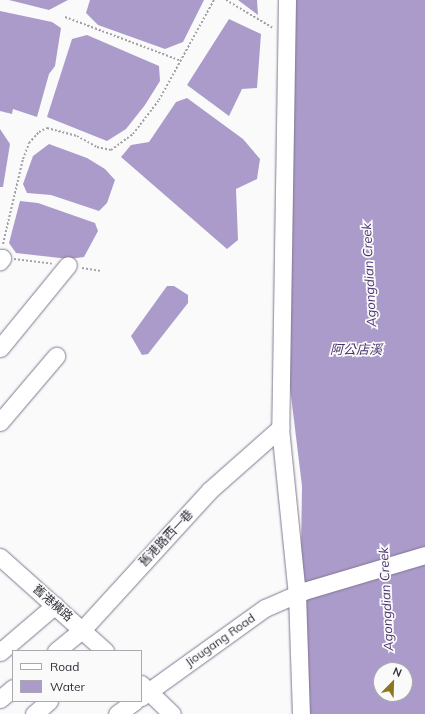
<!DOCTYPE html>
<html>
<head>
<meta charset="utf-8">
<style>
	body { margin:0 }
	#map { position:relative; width:425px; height:714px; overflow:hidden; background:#fafafa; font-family:Mulish,"Noto Sans TC",sans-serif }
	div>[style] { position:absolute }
	.water>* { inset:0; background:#ab9bca }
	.path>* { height:2px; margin-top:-1px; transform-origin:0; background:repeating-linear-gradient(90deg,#a3a1a6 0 2px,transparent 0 4px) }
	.roads { filter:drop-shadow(0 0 1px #807792) drop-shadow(0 0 1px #807792) }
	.minor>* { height:17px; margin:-8.5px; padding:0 8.5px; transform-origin:8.5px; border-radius:8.5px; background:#fff }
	span { translate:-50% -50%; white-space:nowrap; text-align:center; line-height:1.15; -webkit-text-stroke:3.5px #fafafa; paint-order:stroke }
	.street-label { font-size:12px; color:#312d39 }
	.water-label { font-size:13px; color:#4a326d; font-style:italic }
	.legend { position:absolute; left:12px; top:650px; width:130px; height:52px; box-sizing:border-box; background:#fafafa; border:1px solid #aaa8ad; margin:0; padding:5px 7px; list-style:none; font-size:12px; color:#312d39 }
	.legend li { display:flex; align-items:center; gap:8px; height:20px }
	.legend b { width:20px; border:1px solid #aaa8ad }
	.north { position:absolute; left:373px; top:662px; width:40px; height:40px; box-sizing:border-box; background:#fafafa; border:1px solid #aaa8ad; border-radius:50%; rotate:23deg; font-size:11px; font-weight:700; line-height:16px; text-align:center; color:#312d39 }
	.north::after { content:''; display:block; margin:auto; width:14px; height:18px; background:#8c771c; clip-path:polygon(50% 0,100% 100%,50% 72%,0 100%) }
</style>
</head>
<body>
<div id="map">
	<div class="water">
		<i style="clip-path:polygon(9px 0,68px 0,49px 10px)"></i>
		<i style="clip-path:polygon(90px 0,204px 0,183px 42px,165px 49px,98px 25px,86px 13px)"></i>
		<i style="clip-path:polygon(238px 0,257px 0,258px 15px)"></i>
		<i style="clip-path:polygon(evenodd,291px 0,425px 0,425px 714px,304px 714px,300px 618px,302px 486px,286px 355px,291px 0,381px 670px,405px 670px,405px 694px,381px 694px,381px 670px)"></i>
		<i style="clip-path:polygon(0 11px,52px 22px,61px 28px,55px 66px,49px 74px,37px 117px,13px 109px,12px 114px,0 111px)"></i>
		<i style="clip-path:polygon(229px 19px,261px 34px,257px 88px,242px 89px,229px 116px,187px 85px)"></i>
		<i style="clip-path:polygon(87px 35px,159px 66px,160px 81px,145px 105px,126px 129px,107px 141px,47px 117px,72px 39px)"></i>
		<i style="clip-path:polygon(187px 98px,243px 139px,260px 159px,257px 179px,236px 189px,238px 240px,227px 249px,121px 157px,131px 145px,149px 142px,176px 102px)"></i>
		<i style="clip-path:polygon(0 129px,10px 144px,3px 187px,0 187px)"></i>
		<i style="clip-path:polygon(49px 144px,87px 158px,105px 169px,115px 180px,107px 203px,99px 211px,51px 195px,27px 193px,23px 184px,33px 156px)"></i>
		<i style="clip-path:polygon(20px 201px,38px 203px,95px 223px,98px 231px,84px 257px,69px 259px,16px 253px,9px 243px)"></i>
		<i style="clip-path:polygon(167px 286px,174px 286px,188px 295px,188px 303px,148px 354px,142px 355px,131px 336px)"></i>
	</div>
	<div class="path">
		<i style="left:226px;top:0;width:55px;rotate:30.8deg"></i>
		<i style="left:65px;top:17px;width:122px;rotate:20.7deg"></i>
		<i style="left:3px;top:244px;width:87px;rotate:-76.8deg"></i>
		<i style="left:23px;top:159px;width:17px;rotate:-69deg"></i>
		<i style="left:29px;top:143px;width:15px;rotate:-48deg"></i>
		<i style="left:39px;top:132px;width:9px;rotate:-27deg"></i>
		<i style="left:47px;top:128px;width:31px;rotate:15deg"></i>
		<i style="left:77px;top:136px;width:23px;rotate:29deg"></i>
		<i style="left:97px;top:147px;width:14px;rotate:12deg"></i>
		<i style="left:111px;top:150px;width:27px;rotate:-36deg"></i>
		<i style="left:133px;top:134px;width:43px;rotate:-52.6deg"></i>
		<i style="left:159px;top:100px;width:114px;rotate:-61.2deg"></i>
		<i style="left:14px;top:259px;width:38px;rotate:7deg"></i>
		<i style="left:82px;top:268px;width:20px;rotate:9deg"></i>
	</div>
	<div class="roads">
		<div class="minor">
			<i style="left:287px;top:0;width:428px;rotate:90.9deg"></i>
			<i style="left:280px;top:428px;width:167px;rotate:84.2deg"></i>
			<i style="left:297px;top:594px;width:120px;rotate:88.1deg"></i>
			<i style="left:0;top:258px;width:2px"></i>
			<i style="left:2px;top:258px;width:4px;rotate:124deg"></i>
			<i style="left:0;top:348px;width:107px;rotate:-50.7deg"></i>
			<i style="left:0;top:422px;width:87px;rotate:-49.7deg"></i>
			<i style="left:0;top:557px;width:141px;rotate:41.8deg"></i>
			<i style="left:56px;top:651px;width:35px;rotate:-39deg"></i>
			<i style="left:83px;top:629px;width:188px;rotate:-47.6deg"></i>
			<i style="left:210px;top:490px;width:94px;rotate:-41.5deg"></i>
			<i style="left:0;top:652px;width:72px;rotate:-40.5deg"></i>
			<i style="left:141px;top:684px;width:43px;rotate:44.1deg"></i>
			<i style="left:141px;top:697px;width:153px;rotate:-35.7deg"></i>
			<i style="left:265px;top:608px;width:43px;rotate:-23.6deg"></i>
			<i style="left:304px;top:591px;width:126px;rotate:-16.6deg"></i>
			<i style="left:0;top:699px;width:17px;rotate:-40deg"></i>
			<i style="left:34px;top:714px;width:20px;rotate:-41deg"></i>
			<i style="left:117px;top:714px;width:22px;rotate:-36deg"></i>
		</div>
	</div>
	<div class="street-label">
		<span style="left:166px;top:538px;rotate:-47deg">舊港路西一巷</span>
		<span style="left:53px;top:603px;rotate:41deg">舊港橫路</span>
		<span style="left:220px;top:640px;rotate:-35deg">Jiougang Road</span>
	</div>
	<div class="water-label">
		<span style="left:369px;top:275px;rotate:-93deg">Agongdian Creek</span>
		<span style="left:356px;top:349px">阿公店溪</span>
		<span style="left:386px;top:599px;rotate:-93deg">Agongdian Creek</span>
	</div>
	<ul class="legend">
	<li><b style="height:5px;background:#fff"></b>Road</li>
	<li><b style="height:11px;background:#ab9bca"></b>Water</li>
	</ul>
	<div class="north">N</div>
</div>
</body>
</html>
